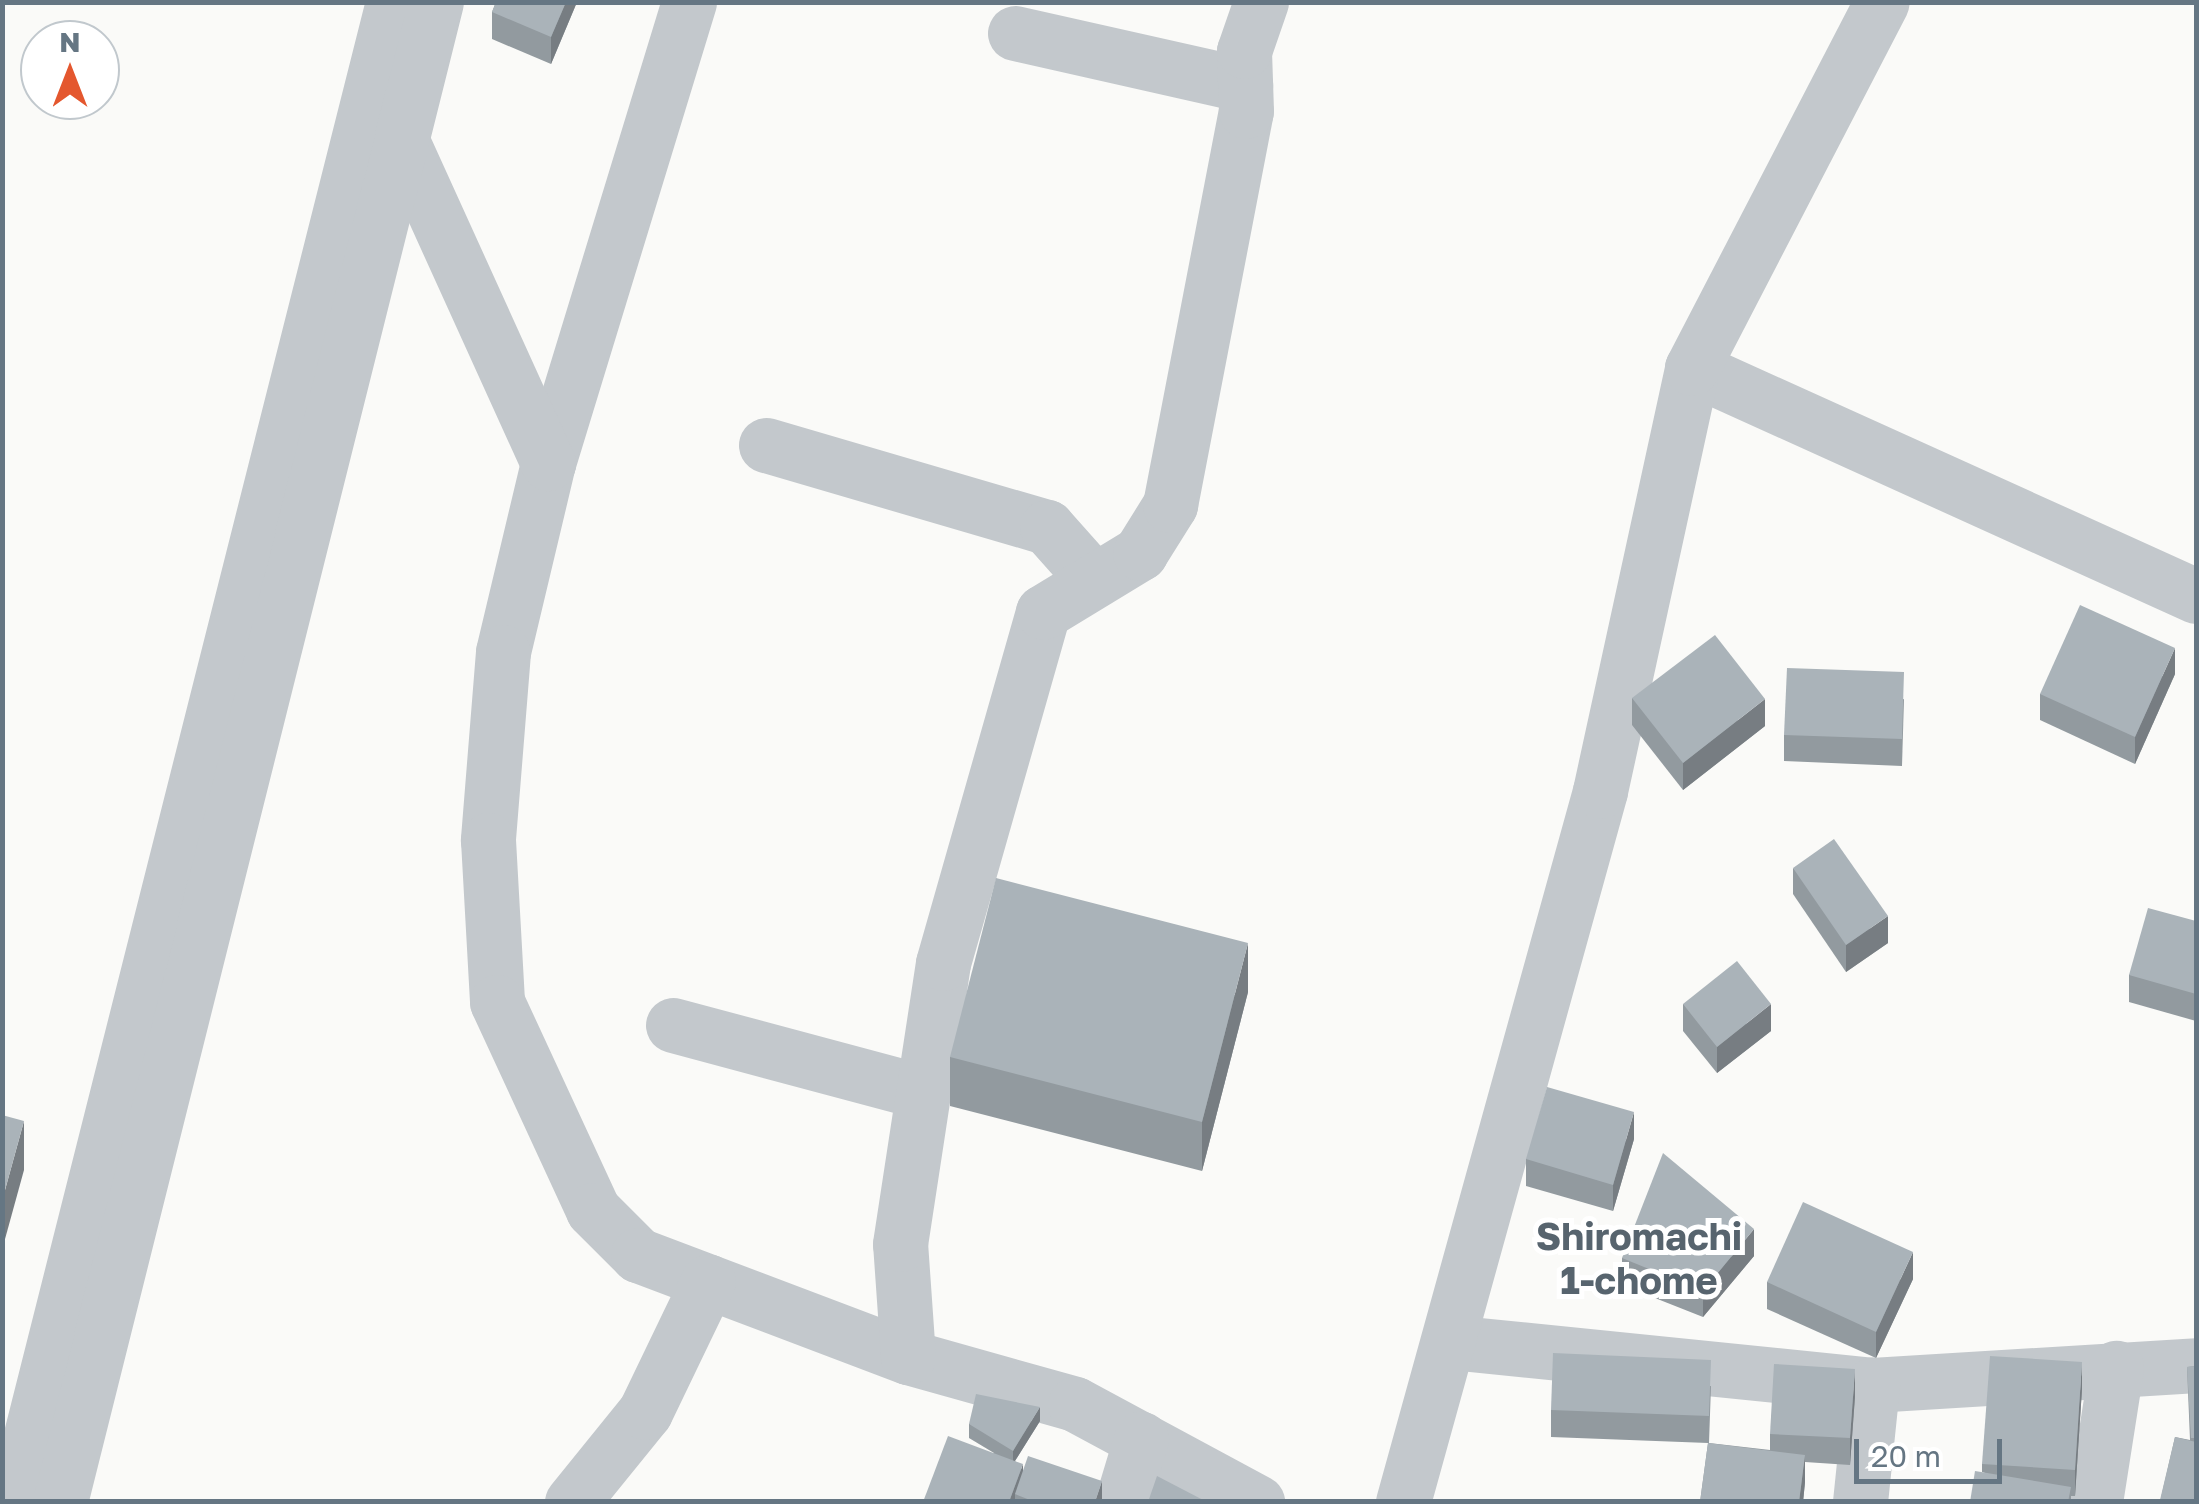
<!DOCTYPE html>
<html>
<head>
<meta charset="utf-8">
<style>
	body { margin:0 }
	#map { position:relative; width:2199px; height:1504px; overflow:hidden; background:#fafaf8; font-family:"Golos Text",sans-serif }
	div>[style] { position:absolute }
	.minor>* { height:55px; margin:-27.5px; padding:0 27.5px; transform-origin:27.5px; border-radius:27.5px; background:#c3c8cc }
	.wall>* { inset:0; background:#929a9f }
	.shaded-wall>* { inset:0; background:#777d82 }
	.building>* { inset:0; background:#aab3b9 }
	span { translate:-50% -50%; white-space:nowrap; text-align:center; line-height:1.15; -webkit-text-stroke:10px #fff; paint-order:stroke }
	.neighbourhood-label { font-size:38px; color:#57646e; font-weight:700 }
	.frame { position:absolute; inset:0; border:5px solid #657683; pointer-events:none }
	.north { position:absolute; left:20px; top:20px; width:100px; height:100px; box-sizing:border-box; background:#fff; border:2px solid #c1c8cd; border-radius:50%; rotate:0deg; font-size:28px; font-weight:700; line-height:40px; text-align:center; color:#657683 }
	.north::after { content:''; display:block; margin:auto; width:35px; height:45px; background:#e4572e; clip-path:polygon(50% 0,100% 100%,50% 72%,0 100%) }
	.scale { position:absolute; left:1854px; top:1439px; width:148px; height:45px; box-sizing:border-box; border:5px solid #657683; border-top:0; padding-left:12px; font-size:30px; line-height:35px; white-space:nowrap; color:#657683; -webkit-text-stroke:8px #fff; paint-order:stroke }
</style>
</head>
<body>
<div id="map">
	<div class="minor">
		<i style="left:689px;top:2px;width:482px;rotate:107deg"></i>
		<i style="left:548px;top:463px;width:194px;rotate:103.4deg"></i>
		<i style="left:503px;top:652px;width:189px;rotate:94.6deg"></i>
		<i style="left:488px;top:840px;width:162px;rotate:86.8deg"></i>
		<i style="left:497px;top:1002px;width:229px;rotate:65.2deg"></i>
		<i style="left:593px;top:1210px;width:64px;rotate:45deg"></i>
		<i style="left:638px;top:1255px;width:289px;rotate:20.7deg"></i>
		<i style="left:908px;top:1357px;width:173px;rotate:15.7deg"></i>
		<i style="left:1075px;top:1404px;width:207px;rotate:28.3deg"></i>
		<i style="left:1015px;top:33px;width:236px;rotate:12.7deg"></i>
		<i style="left:390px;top:137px;width:11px;rotate:10deg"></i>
		<i style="left:401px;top:139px;width:356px;rotate:65.6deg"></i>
		<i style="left:1692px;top:368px;width:553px;rotate:24.34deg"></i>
		<i style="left:766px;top:445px;width:293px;rotate:16.3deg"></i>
		<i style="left:1047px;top:527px;width:71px;rotate:48.4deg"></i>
		<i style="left:673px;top:1025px;width:259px;rotate:15deg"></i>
		<i style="left:1450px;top:1342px;width:424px;rotate:5.8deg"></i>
		<i style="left:1872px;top:1385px;width:325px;rotate:-3.5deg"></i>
		<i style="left:908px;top:1357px;width:113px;rotate:-94deg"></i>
		<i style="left:900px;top:1244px;width:284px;rotate:-81.3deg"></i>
		<i style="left:943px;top:963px;width:365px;rotate:-74.1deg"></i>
		<i style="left:1043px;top:612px;width:114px;rotate:-31.3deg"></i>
		<i style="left:1140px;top:553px;width:57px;rotate:-58deg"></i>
		<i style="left:1170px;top:505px;width:401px;rotate:-79.1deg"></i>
		<i style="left:1246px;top:111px;width:60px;rotate:-91.9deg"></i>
		<i style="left:1244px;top:51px;width:52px;rotate:-70.9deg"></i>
		<i style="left:14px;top:1502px;width:1547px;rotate:-75.82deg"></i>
		<i style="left:60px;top:1502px;width:1546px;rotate:-75.93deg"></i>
		<i style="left:572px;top:1502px;width:116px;rotate:-51deg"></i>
		<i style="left:645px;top:1412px;width:145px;rotate:-64.3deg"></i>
		<i style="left:1122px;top:1502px;width:66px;rotate:-73.2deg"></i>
		<i style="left:1403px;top:1502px;width:738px;rotate:-74.51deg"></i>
		<i style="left:1600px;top:791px;width:433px;rotate:-77.7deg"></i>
		<i style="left:1692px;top:368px;width:412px;rotate:-62.6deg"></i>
		<i style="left:1860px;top:1502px;width:118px;rotate:-84.1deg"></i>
		<i style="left:2095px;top:1502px;width:136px;rotate:-81.1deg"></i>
	</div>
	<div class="wall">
		<i style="clip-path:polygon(496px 2px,577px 2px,551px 64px,492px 39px,492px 12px)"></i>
		<i style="clip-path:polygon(2175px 674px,2135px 764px,2040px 720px,2040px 694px)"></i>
		<i style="clip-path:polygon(1632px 698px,1765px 726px,1683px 790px,1632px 725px)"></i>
		<i style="clip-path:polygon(1904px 699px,1902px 766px,1784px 761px,1784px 735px)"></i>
		<i style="clip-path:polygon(1793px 868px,1888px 943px,1846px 972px,1793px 894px)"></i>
		<i style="clip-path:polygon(2196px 921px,2196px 1021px,2129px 1002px,2129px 975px)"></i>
		<i style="clip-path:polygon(1248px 992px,1202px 1171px,950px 1106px,950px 1057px)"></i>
		<i style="clip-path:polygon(1683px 1004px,1771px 1031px,1717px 1073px,1683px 1031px)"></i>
		<i style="clip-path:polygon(1634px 1139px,1613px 1211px,1526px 1186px,1526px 1159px)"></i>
		<i style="clip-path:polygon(1754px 1256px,1703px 1317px,1622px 1285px,1622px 1258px)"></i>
		<i style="clip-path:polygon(1913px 1279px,1876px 1358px,1767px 1309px,1767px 1282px)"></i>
		<i style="clip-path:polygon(2196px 1366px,2196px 1502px,2160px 1502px,2175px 1437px,2190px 1440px,2187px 1367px)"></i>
		<i style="clip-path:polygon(1711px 1386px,1709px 1443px,1770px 1450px,1770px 1434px,1855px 1396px,1850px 1465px,1805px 1462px,1805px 1482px,1803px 1502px,1700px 1502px,1708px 1443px,1551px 1437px,1551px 1410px)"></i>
		<i style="clip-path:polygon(2082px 1389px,2075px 1496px,2071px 1496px,2071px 1502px,1982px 1472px,1982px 1464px)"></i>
		<i style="clip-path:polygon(1040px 1421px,1015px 1461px,1023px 1471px,1102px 1502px,923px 1502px,994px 1453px,969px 1438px,969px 1424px)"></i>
	</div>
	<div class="shaded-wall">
		<i style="clip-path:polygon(566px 2px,577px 2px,551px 64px,551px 37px)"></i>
		<i style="clip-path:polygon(2175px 648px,2175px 674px,2135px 764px,2135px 737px)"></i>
		<i style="clip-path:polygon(1765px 699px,1765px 726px,1683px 790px,1683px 763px)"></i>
		<i style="clip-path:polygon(1888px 916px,1888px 943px,1846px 972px,1846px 945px)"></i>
		<i style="clip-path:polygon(1248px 943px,1248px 992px,1202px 1171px,1202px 1122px)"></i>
		<i style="clip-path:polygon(1771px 1004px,1771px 1031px,1717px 1073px,1717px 1047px)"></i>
		<i style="clip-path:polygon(1634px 1112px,1634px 1139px,1613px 1211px,1613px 1185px)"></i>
		<i style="clip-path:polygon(24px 1121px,24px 1170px,2px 1250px,2px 1201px)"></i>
		<i style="clip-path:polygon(1754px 1229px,1754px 1256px,1703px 1317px,1703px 1291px)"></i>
		<i style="clip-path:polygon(1913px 1252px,1913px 1279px,1876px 1358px,1876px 1332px)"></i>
		<i style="clip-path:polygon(2082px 1362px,2082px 1389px,2075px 1496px,2075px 1470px)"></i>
		<i style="clip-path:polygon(1855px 1369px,1855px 1396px,1850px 1465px,1850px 1438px)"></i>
		<i style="clip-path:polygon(1040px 1407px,1040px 1421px,1013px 1464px,1013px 1451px)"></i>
		<i style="clip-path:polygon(1805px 1455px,1805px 1482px,1803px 1502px,1799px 1502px)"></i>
		<i style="clip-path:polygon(1023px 1464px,1023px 1491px,1015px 1494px,1015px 1502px,1009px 1502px)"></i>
		<i style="clip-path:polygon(1102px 1481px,1102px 1502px,1095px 1502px)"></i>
	</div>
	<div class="building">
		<i style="clip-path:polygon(496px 2px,566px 2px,551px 37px,492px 12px)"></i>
		<i style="clip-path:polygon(2080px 605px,2175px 648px,2135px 737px,2040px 694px)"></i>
		<i style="clip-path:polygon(1715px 635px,1765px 699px,1683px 763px,1632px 698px)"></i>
		<i style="clip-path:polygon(1787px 668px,1904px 672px,1902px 739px,1784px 735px)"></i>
		<i style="clip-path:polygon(1834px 839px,1888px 916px,1846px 945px,1793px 868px)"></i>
		<i style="clip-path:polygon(996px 878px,1248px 943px,1202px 1122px,950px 1057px)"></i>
		<i style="clip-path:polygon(2148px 908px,2196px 921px,2196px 994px,2129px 975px)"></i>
		<i style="clip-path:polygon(1737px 961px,1771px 1004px,1717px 1047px,1683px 1004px)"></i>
		<i style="clip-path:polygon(1547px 1087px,1634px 1112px,1613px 1185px,1526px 1159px)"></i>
		<i style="clip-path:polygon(2px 1115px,24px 1121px,2px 1201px)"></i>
		<i style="clip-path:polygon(1663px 1153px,1754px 1229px,1703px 1291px,1622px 1258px)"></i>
		<i style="clip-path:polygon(1803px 1202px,1913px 1252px,1876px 1332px,1767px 1282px)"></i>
		<i style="clip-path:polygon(1553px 1353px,1711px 1360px,1709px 1416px,1551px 1410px)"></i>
		<i style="clip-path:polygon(1990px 1356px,2082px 1362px,2075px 1470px,1982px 1464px)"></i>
		<i style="clip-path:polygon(1774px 1364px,1855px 1369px,1850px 1438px,1770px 1434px)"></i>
		<i style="clip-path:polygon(2196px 1366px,2196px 1438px,2191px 1438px,2187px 1367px)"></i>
		<i style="clip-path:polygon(976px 1394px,1040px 1407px,1013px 1451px,969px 1424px)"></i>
		<i style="clip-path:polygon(948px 1436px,1023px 1464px,1009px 1502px,923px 1502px)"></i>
		<i style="clip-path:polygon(2175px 1437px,2196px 1442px,2196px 1502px,2166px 1502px,2160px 1500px)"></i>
		<i style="clip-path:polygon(1708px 1443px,1805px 1455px,1799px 1502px,1700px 1502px)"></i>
		<i style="clip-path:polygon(1028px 1456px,1102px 1481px,1095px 1502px,1035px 1502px,1015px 1494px)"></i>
		<i style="clip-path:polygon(1975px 1471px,2071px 1487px,2068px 1502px,1970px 1502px)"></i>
		<i style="clip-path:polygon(1157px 1476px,1207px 1502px,1148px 1502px)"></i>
	</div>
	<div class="neighbourhood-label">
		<span style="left:1639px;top:1258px">Shiromachi<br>1-chome</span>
	</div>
	<div class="frame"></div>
	<div class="north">N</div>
	<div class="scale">20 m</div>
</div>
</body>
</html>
